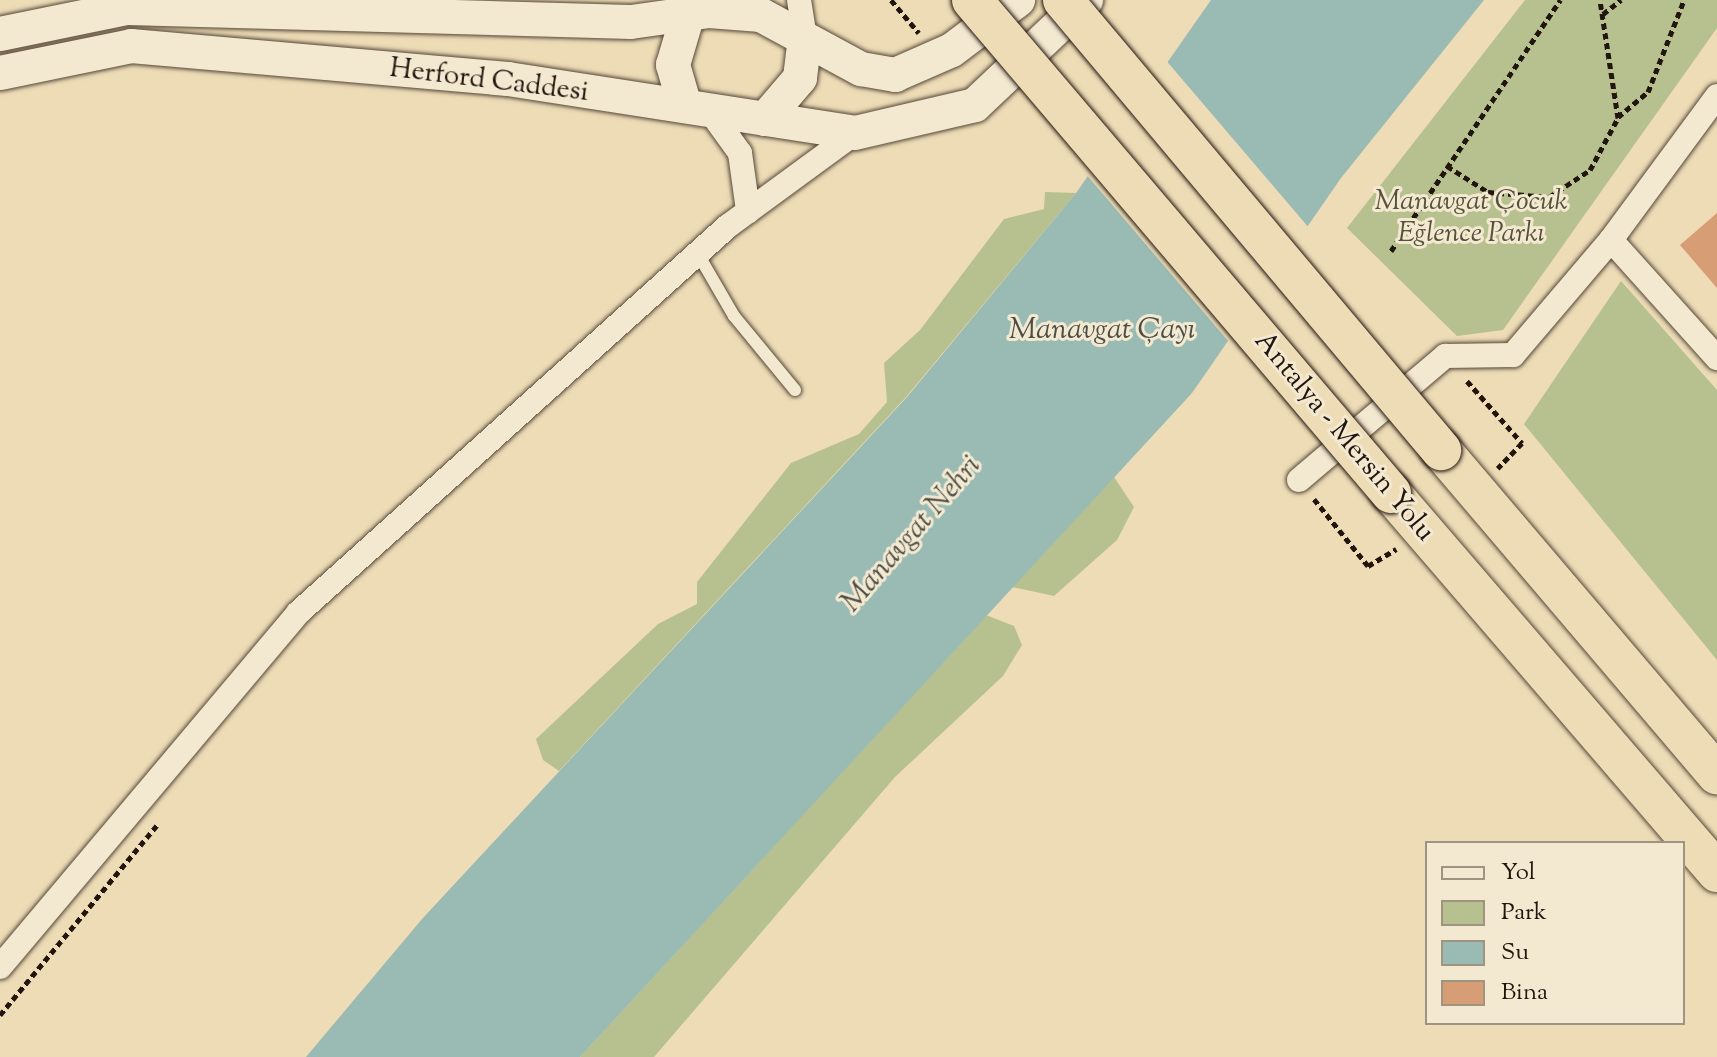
<!DOCTYPE html>
<html>
<head>
<meta charset="utf-8">
<style>
	body { margin:0 }
	#map { position:relative; width:1717px; height:1057px; overflow:hidden; background:#eddcb6; font-family:"Sorts Mill Goudy",serif }
	div>[style] { position:absolute }
	.green>* { inset:0; background:#b7c08f }
	.water>* { inset:0; background:#9abab4 }
	.pier>* { inset:0; background:#eddcb6 }
	.building>* { inset:0; background:#d79d74 }
	.path>* { height:5px; margin-top:-2.5px; transform-origin:0; background:repeating-linear-gradient(90deg,#22150e 0 6px,transparent 0 10px) }
	.roads { filter:drop-shadow(0 0 2px #554738) drop-shadow(0 0 2px #554738) }
	.service>* { height:12px; margin:-6px; padding:0 6px; transform-origin:6px; border-radius:6px; background:#f3e8d0 }
	.minor>* { height:24px; margin:-12px; padding:0 12px; transform-origin:12px; border-radius:12px; background:#f3e8d0 }
	.secondary>* { height:34px; margin:-17px; padding:0 17px; transform-origin:17px; border-radius:17px; background:#f3e8d0 }
	.trunk>* { height:40px; margin:-20px; padding:0 20px; transform-origin:20px; border-radius:20px; background:#eddcb6 }
	.bridges { filter:drop-shadow(0 0 2px #22150e) drop-shadow(0 0 2px #22150e) }
	.trunk-bridge>* { height:40px; margin:-20px; padding:0 20px; transform-origin:20px; border-radius:20px; background:#eddcb6 }
	span { translate:-50% -50%; white-space:nowrap; text-align:center; line-height:1.15; -webkit-text-stroke:6px #f3e8d0; paint-order:stroke }
	.street-label { font-size:28px; color:#22150e }
	.park-label { font-size:28px; color:#56513b; font-style:italic }
	.water-label { font-size:30px; color:#4c4f48; font-style:italic }
	.legend { position:absolute; left:1425px; top:841px; width:260px; height:184px; box-sizing:border-box; background:#f3e8d0; border:2px solid #9f9482; margin:0; padding:10px 14px; list-style:none; font-size:24px; color:#22150e }
	.legend li { display:flex; align-items:center; gap:16px; height:40px }
	.legend b { width:40px; border:2px solid #9f9482 }
</style>
</head>
<body>
<div id="map">
	<div class="green">
		<i style="clip-path:polygon(1525px 0,1717px 0,1717px 28px,1503px 330px,1457px 336px,1347px 228px)"></i>
		<i style="clip-path:polygon(1045px 192px,1076px 193px,906px 397px,559px 771px,543px 760px,536px 739px,658px 624px,697px 604px,697px 582px,791px 463px,859px 434px,887px 402px,884px 363px,920px 330px,1004px 219px,1044px 209px)"></i>
		<i style="clip-path:polygon(1621px 281px,1717px 390px,1717px 660px,1524px 424px)"></i>
		<i style="clip-path:polygon(1114px 477px,1134px 507px,1117px 540px,1054px 596px,1012px 587px)"></i>
		<i style="clip-path:polygon(986px 615px,1014px 626px,1022px 645px,1003px 676px,895px 777px,654px 1057px,580px 1057px)"></i>
	</div>
	<div class="water">
		<i style="clip-path:polygon(1211px 0,1484px 0,1341px 178px,1192px 393px,580px 1057px,306px 1057px,422px 919px,907px 397px,1076px 193px)"></i>
	</div>
	<div class="pier">
		<i style="clip-path:polygon(1164px 58px,1310px 229px,1229px 342px,1085px 173px)"></i>
	</div>
	<div class="building">
		<i style="clip-path:polygon(1717px 213px,1717px 288px,1680px 245px)"></i>
	</div>
	<div class="path">
		<i style="left:891px;top:0;width:43px;rotate:49.7deg"></i>
		<i style="left:1603px;top:14px;width:23px;rotate:-38deg"></i>
		<i style="left:1618px;top:117px;width:39px;rotate:-40deg"></i>
		<i style="left:1648px;top:92px;width:99px;rotate:-68.6deg"></i>
		<i style="left:1447px;top:166px;width:49px;rotate:32.4deg"></i>
		<i style="left:1488px;top:192px;width:61px;rotate:4.7deg"></i>
		<i style="left:1549px;top:197px;width:49px;rotate:-33.4deg"></i>
		<i style="left:1590px;top:170px;width:59px;rotate:-61.7deg"></i>
		<i style="left:1618px;top:118px;width:119px;rotate:-98.7deg"></i>
		<i style="left:1391px;top:251px;width:303px;rotate:-56deg"></i>
		<i style="left:1467px;top:381px;width:83px;rotate:48.4deg"></i>
		<i style="left:1522px;top:443px;width:35px;rotate:134deg"></i>
		<i style="left:1314px;top:499px;width:86px;rotate:51.1deg"></i>
		<i style="left:1368px;top:566px;width:33px;rotate:-31deg"></i>
		<i style="left:0;top:1015px;width:246px;rotate:-50.4deg"></i>
	</div>
	<div class="roads">
		<div class="service">
			<i style="left:698px;top:254px;width:72px;rotate:59.9deg"></i>
			<i style="left:734px;top:316px;width:96px;rotate:50.5deg"></i>
		</div>
		<div class="minor">
			<i style="left:799px;top:0;width:39px;rotate:81deg"></i>
			<i style="left:1717px;top:96px;width:179px;rotate:126.4deg"></i>
			<i style="left:1611px;top:240px;width:159px;rotate:48.1deg"></i>
			<i style="left:709px;top:110px;width:53px;rotate:54.2deg"></i>
			<i style="left:740px;top:153px;width:59px;rotate:82.1deg"></i>
			<i style="left:1299px;top:480px;width:192px;rotate:-40.3deg"></i>
			<i style="left:1445px;top:356px;width:68px;rotate:-0.8deg"></i>
			<i style="left:1513px;top:355px;width:151px;rotate:-49.6deg"></i>
			<i style="left:0;top:967px;width:463px;rotate:-49.9deg"></i>
			<i style="left:298px;top:613px;width:579px;rotate:-41.99deg"></i>
			<i style="left:728px;top:226px;width:157px;rotate:-36.2deg"></i>
		</div>
		<div class="secondary">
			<i style="left:0;top:34px;width:130px;rotate:-11.6deg"></i>
			<i style="left:127px;top:8px;width:504px;rotate:1.59deg"></i>
			<i style="left:631px;top:22px;width:79px;rotate:-8deg"></i>
			<i style="left:709px;top:11px;width:52px;rotate:4.4deg"></i>
			<i style="left:761px;top:15px;width:114px;rotate:28.4deg"></i>
			<i style="left:861px;top:69px;width:35px;rotate:10deg"></i>
			<i style="left:895px;top:75px;width:62px;rotate:-23.7deg"></i>
			<i style="left:952px;top:50px;width:83px;rotate:-37.1deg"></i>
			<i style="left:0;top:73px;width:134px;rotate:-11.6deg"></i>
			<i style="left:131px;top:46px;width:378px;rotate:5deg"></i>
			<i style="left:508px;top:79px;width:351px;rotate:8.8deg"></i>
			<i style="left:855px;top:133px;width:123px;rotate:-13.1deg"></i>
			<i style="left:975px;top:105px;width:153px;rotate:-43.4deg"></i>
			<i style="left:685px;top:106px;width:43px;rotate:-106.3deg"></i>
			<i style="left:673px;top:65px;width:53px;rotate:-73.6deg"></i>
			<i style="left:765px;top:119px;width:54px;rotate:-49.5deg"></i>
			<i style="left:800px;top:78px;width:39px;rotate:-83deg"></i>
		</div>
		<div class="trunk">
			<i style="left:1441px;top:450px;width:426px;rotate:49.6deg"></i>
			<i style="left:1391px;top:493px;width:500px;rotate:49.3deg"></i>
		</div>
	</div>
	<div class="bridges">
		<div class="trunk-bridge">
			<i style="left:972px;top:0;width:647px;rotate:49.64deg"></i>
			<i style="left:1063px;top:0;width:588px;rotate:49.97deg"></i>
		</div>
	</div>
	<div class="street-label">
		<span style="left:489px;top:81px;rotate:7deg">Herford Caddesi</span>
		<span style="left:1344px;top:437px;rotate:50deg">Antalya - Mersin Yolu</span>
	</div>
	<div class="park-label">
		<span style="left:1471px;top:218px">Manavgat Çocuk<br>Eğlence Parkı</span>
	</div>
	<div class="water-label">
		<span style="left:1102px;top:331px">Manavgat Çayı</span>
		<span style="left:912px;top:535px;rotate:-49deg">Manavgat Nehri</span>
	</div>
	<ul class="legend">
	<li><b style="height:10px;background:#f3e8d0"></b>Yol</li>
	<li><b style="height:22px;background:#b7c08f"></b>Park</li>
	<li><b style="height:22px;background:#9abab4"></b>Su</li>
	<li><b style="height:22px;background:#d79d74"></b>Bina</li>
	</ul>
</div>
</body>
</html>
